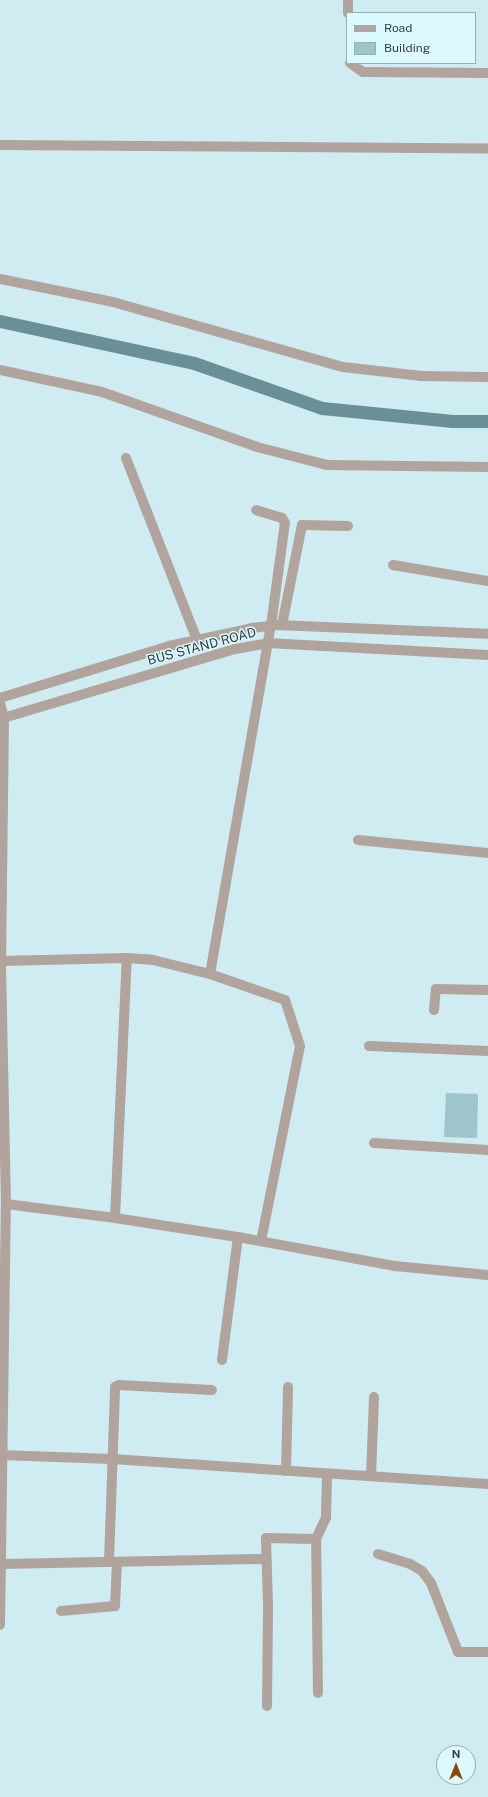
<!DOCTYPE html>
<html>
<head>
<meta charset="utf-8">
<style>
	body { margin:0 }
	#map { position:relative; width:488px; height:1797px; overflow:hidden; background:#ceecf1; font-family:"Public Sans",sans-serif }
	div>[style] { position:absolute }
	.canal>* { height:13px; margin:-6.5px; padding:0 6.5px; transform-origin:6.5px; border-radius:6.5px; background:#6a8f96 }
	.building>* { inset:0; background:#9ec4cc }
	.minor>* { height:10px; margin:-5px; padding:0 5px; transform-origin:5px; border-radius:5px; background:#b0a49c }
	span { translate:-50% -50%; white-space:nowrap; text-align:center; line-height:1.15; -webkit-text-stroke:3px #dcf9ff; paint-order:stroke }
	.street-label { font-size:13px; color:#333e41 }
	.legend { position:absolute; left:346px; top:12px; width:130px; height:52px; box-sizing:border-box; background:#dcf9ff; border:1px solid #98aeb3; margin:0; padding:5px 7px; list-style:none; font-size:12px; color:#333e41 }
	.legend li { display:flex; align-items:center; gap:8px; height:20px }
	.legend b { width:20px; border:1px solid #98aeb3 }
	.north { position:absolute; left:436px; top:1745px; width:40px; height:40px; box-sizing:border-box; background:#dcf9ff; border:1px solid #98aeb3; border-radius:50%; rotate:0deg; font-size:11px; font-weight:700; line-height:16px; text-align:center; color:#333e41 }
	.north::after { content:''; display:block; margin:auto; width:14px; height:18px; background:#87490c; clip-path:polygon(50% 0,100% 100%,50% 72%,0 100%) }
</style>
</head>
<body>
<div id="map">
	<div class="canal">
		<i style="left:0;top:321px;width:198px;rotate:12.2deg"></i>
		<i style="left:194px;top:363px;width:136px;rotate:19.4deg"></i>
		<i style="left:322px;top:408px;width:131px;rotate:5.7deg"></i>
		<i style="left:452px;top:421px;width:36px"></i>
	</div>
	<div class="building">
		<i style="clip-path:polygon(446px 1093px,478px 1094px,477px 1138px,444px 1137px)"></i>
	</div>
	<div class="minor">
		<i style="left:348px;top:13px;width:13px;rotate:-90deg"></i>
		<i style="left:350px;top:63px;width:16px;rotate:35deg"></i>
		<i style="left:363px;top:72px;width:125px;rotate:0.5deg"></i>
		<i style="left:0;top:145px;width:488px;rotate:0.4deg"></i>
		<i style="left:0;top:279px;width:115px;rotate:11.5deg"></i>
		<i style="left:113px;top:302px;width:239px;rotate:15.8deg"></i>
		<i style="left:343px;top:367px;width:79px;rotate:6.6deg"></i>
		<i style="left:421px;top:376px;width:67px;rotate:0.9deg"></i>
		<i style="left:0;top:370px;width:104px;rotate:12.2deg"></i>
		<i style="left:102px;top:392px;width:164px;rotate:19.5deg"></i>
		<i style="left:257px;top:447px;width:72px;rotate:14.4deg"></i>
		<i style="left:327px;top:465px;width:161px;rotate:0.7deg"></i>
		<i style="left:126px;top:458px;width:195px;rotate:68.7deg"></i>
		<i style="left:393px;top:565px;width:96px;rotate:9.6deg"></i>
		<i style="left:282px;top:625px;width:102px;rotate:-78.7deg"></i>
		<i style="left:302px;top:525px;width:46px;rotate:1.2deg"></i>
		<i style="left:0;top:698px;width:177px;rotate:-17.1deg"></i>
		<i style="left:169px;top:646px;width:85px;rotate:-12.2deg"></i>
		<i style="left:252px;top:628px;width:25px;rotate:-7deg"></i>
		<i style="left:277px;top:625px;width:211px;rotate:2.4deg"></i>
		<i style="left:0;top:703px;width:16px;rotate:75deg"></i>
		<i style="left:4px;top:718px;width:243px;rotate:90.7deg"></i>
		<i style="left:1px;top:961px;width:126px;rotate:-1.4deg"></i>
		<i style="left:127px;top:958px;width:26px;rotate:4deg"></i>
		<i style="left:153px;top:960px;width:59px;rotate:13.8deg"></i>
		<i style="left:210px;top:974px;width:353px;rotate:-80.1deg"></i>
		<i style="left:271px;top:626px;width:104px;rotate:-82.3deg"></i>
		<i style="left:285px;top:523px;width:6px;rotate:-121deg"></i>
		<i style="left:282px;top:518px;width:27px;rotate:-163deg"></i>
		<i style="left:0;top:719px;width:245px;rotate:-16.6deg"></i>
		<i style="left:235px;top:649px;width:34px;rotate:-10deg"></i>
		<i style="left:268px;top:643px;width:220px;rotate:3.1deg"></i>
		<i style="left:358px;top:840px;width:131px;rotate:5.7deg"></i>
		<i style="left:210px;top:974px;width:79px;rotate:19.1deg"></i>
		<i style="left:285px;top:1000px;width:48px;rotate:71.9deg"></i>
		<i style="left:300px;top:1046px;width:199px;rotate:101.3deg"></i>
		<i style="left:434px;top:1010px;width:21px;rotate:-85deg"></i>
		<i style="left:436px;top:989px;width:52px;rotate:1.1deg"></i>
		<i style="left:369px;top:1046px;width:119px;rotate:2.4deg"></i>
		<i style="left:374px;top:1143px;width:114px;rotate:3.5deg"></i>
		<i style="left:6px;top:1204px;width:110px;rotate:7.3deg"></i>
		<i style="left:115px;top:1218px;width:124px;rotate:8.8deg"></i>
		<i style="left:238px;top:1237px;width:160px;rotate:10.5deg"></i>
		<i style="left:395px;top:1266px;width:93px;rotate:5.5deg"></i>
		<i style="left:115px;top:1218px;width:260px;rotate:-87.4deg"></i>
		<i style="left:222px;top:1360px;width:124px;rotate:-82.6deg"></i>
		<i style="left:0;top:1455px;width:112px;rotate:2deg"></i>
		<i style="left:112px;top:1459px;width:377px;rotate:3.8deg"></i>
		<i style="left:286px;top:1471px;width:84px;rotate:-88.6deg"></i>
		<i style="left:371px;top:1476px;width:79px;rotate:-87.8deg"></i>
		<i style="left:378px;top:1554px;width:34px;rotate:17deg"></i>
		<i style="left:410px;top:1564px;width:14px;rotate:30deg"></i>
		<i style="left:422px;top:1571px;width:15px;rotate:53deg"></i>
		<i style="left:431px;top:1583px;width:74px;rotate:68.6deg"></i>
		<i style="left:458px;top:1652px;width:30px"></i>
		<i style="left:109px;top:1562px;width:175px;rotate:-88deg"></i>
		<i style="left:115px;top:1387px;width:4px;rotate:-27deg"></i>
		<i style="left:119px;top:1385px;width:93px;rotate:3.1deg"></i>
		<i style="left:2px;top:1564px;width:263px;rotate:-1.1deg"></i>
		<i style="left:61px;top:1611px;width:54px;rotate:-5.3deg"></i>
		<i style="left:115px;top:1606px;width:44px;rotate:-87.4deg"></i>
		<i style="left:0;top:1625px;width:421px;rotate:-89.2deg"></i>
		<i style="left:6px;top:1204px;width:243px;rotate:-91.2deg"></i>
		<i style="left:318px;top:1693px;width:154px;rotate:-90.7deg"></i>
		<i style="left:316px;top:1539px;width:23px;rotate:-65deg"></i>
		<i style="left:326px;top:1518px;width:44px;rotate:-88.7deg"></i>
		<i style="left:267px;top:1706px;width:100px;rotate:-89.4deg"></i>
		<i style="left:268px;top:1606px;width:68px;rotate:-91.7deg"></i>
		<i style="left:266px;top:1538px;width:50px;rotate:1.1deg"></i>
	</div>
	<div class="street-label">
		<span style="left:202px;top:647px;rotate:-15deg">BUS STAND ROAD</span>
	</div>
	<ul class="legend">
	<li><b style="height:5px;background:#b0a49c"></b>Road</li>
	<li><b style="height:11px;background:#9ec4cc"></b>Building</li>
	</ul>
	<div class="north">N</div>
</div>
</body>
</html>
